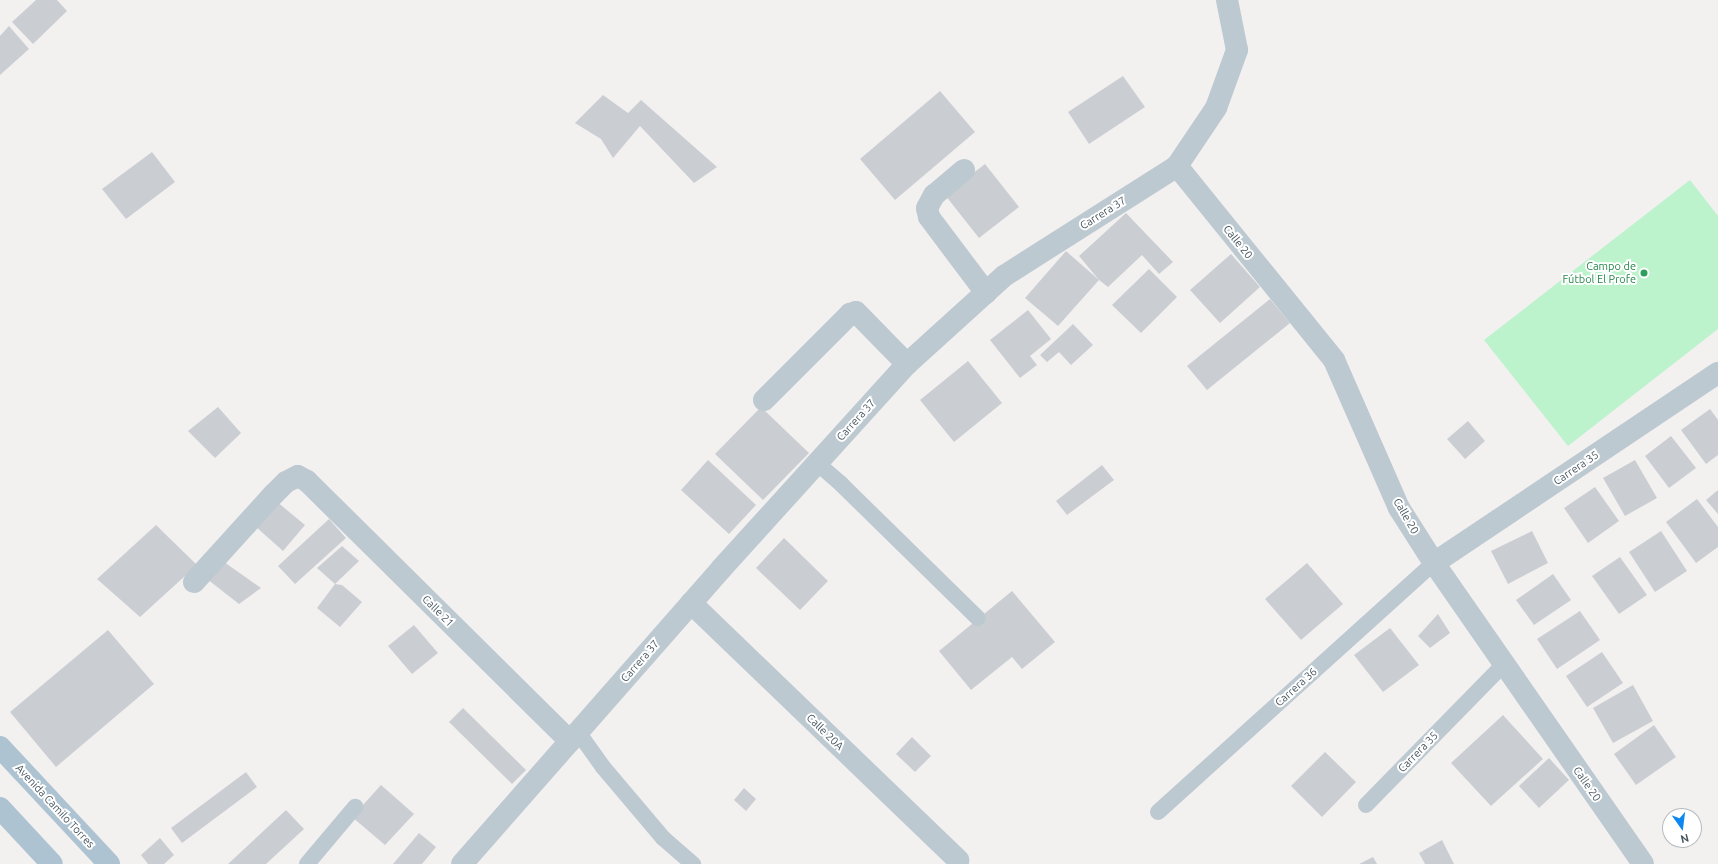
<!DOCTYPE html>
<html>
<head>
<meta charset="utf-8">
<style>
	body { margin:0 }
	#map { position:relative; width:1718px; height:864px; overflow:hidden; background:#f3f0f0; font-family:Ubuntu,sans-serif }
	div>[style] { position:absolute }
	.green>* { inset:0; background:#bcf3cc }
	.building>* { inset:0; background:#caced3 }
	.lane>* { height:16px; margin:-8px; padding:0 8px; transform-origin:8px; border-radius:8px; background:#bdc9d0 }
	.street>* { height:22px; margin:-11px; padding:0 11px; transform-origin:11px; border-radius:11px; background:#bdc9d0 }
	.primary>* { height:22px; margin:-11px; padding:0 11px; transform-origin:11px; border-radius:11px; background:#aec3d1 }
	.dots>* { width:11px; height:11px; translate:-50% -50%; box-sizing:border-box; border:2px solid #fff; border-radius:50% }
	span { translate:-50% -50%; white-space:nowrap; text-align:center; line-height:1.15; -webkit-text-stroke:4px #fff; paint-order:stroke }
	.street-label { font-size:11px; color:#47565f }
	.leisure-label { font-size:11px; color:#27864d }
	.right { translate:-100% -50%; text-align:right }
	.north { position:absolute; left:1662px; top:808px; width:40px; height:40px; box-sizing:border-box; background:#fff; border:1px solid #b5bbbf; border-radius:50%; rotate:166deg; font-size:11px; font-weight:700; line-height:16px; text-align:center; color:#47565f }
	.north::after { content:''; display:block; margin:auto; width:14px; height:18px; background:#0c88f0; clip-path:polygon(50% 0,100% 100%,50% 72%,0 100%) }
</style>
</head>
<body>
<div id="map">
	<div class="green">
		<i style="clip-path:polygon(1690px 180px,1718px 216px,1718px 329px,1568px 446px,1484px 340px)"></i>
	</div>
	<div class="building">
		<i style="clip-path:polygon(36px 0,57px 0,67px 11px,33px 44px,12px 22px)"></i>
		<i style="clip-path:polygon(9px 26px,29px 49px,0 75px,0 36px)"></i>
		<i style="clip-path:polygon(1123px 76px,1145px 107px,1089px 144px,1068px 112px)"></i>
		<i style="clip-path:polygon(940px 91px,975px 132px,895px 200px,860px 159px)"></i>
		<i style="clip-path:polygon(603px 95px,628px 113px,641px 100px,717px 167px,694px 183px,640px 126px,613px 158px,601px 139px,575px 123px)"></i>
		<i style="clip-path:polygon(152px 152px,175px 182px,126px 219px,102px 189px)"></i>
		<i style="clip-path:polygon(985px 164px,1019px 207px,979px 238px,945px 195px)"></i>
		<i style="clip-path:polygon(1126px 213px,1173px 262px,1159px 274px,1142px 255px,1108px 287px,1099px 280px,1079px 256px)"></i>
		<i style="clip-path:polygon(1066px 251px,1099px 280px,1058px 326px,1025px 298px)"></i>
		<i style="clip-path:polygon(1231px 254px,1260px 287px,1220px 323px,1190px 290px)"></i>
		<i style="clip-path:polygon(1149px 269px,1177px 297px,1141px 333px,1112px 305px)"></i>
		<i style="clip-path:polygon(1270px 299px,1290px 323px,1207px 390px,1187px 366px)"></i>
		<i style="clip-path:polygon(1028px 310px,1051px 339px,1030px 356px,1037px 365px,1020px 378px,990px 340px)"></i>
		<i style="clip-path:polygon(1073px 324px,1093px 345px,1071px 365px,1059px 352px,1047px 362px,1040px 355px)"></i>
		<i style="clip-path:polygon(968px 361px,1002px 403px,954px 442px,920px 400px)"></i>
		<i style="clip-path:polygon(218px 407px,241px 433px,215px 458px,188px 431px)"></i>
		<i style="clip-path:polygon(761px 407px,809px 453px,763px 500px,715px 454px)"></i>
		<i style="clip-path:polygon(1710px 409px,1718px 420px,1718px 455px,1706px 464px,1681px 430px)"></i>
		<i style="clip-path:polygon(1468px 421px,1485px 441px,1465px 459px,1447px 439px)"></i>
		<i style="clip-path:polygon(1671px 436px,1696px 468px,1669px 488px,1645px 456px)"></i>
		<i style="clip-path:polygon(708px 460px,756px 505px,729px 534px,681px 490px)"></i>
		<i style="clip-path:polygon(1635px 460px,1657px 498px,1625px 516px,1603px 478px)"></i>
		<i style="clip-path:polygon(1102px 465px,1114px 480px,1067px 515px,1056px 501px)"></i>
		<i style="clip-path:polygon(1595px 487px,1619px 521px,1588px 543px,1564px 508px)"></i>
		<i style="clip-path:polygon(1718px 490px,1718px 514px,1706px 500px)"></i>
		<i style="clip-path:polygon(1697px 499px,1718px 527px,1718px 547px,1696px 563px,1666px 522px)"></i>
		<i style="clip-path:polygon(276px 501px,305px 525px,283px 551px,255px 526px)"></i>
		<i style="clip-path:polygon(329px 519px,346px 538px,295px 584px,278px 566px)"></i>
		<i style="clip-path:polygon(156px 525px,197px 565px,140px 617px,97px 579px)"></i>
		<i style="clip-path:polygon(1532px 531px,1548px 563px,1508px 584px,1491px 551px)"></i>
		<i style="clip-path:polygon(1661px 531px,1687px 571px,1655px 592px,1629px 552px)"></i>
		<i style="clip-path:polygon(784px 538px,828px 581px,800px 610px,756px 568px)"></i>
		<i style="clip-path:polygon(342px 546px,359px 561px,335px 584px,317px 568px)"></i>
		<i style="clip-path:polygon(1620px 557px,1647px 595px,1619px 614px,1592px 576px)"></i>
		<i style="clip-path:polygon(224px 562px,261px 588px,239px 604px,207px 579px)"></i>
		<i style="clip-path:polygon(1307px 563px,1343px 604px,1301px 640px,1265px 599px)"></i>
		<i style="clip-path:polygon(1553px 574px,1571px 600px,1534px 625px,1516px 600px)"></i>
		<i style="clip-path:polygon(335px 584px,342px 585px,362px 602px,340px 627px,317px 608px)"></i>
		<i style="clip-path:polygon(1012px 591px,1055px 642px,1022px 669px,1012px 657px,971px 690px,939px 651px)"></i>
		<i style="clip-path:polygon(1580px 611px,1600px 640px,1557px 669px,1537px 639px)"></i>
		<i style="clip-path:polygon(1438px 614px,1450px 633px,1430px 648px,1418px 636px)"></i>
		<i style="clip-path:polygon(414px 625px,438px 653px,412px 674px,388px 646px)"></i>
		<i style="clip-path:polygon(1390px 628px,1419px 665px,1383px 692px,1354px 655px)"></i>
		<i style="clip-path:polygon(108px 630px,154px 684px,56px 767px,10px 712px)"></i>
		<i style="clip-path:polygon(1602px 652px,1623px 683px,1587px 707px,1566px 676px)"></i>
		<i style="clip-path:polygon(1633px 685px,1653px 721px,1613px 743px,1593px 708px)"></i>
		<i style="clip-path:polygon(463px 708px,526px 770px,512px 784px,449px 722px)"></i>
		<i style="clip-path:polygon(1503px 715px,1543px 759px,1491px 806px,1451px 763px)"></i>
		<i style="clip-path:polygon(1654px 725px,1676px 757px,1636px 785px,1614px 754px)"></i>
		<i style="clip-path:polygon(912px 737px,931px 756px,915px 772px,896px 754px)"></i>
		<i style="clip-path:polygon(1325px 752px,1356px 782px,1322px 817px,1291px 786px)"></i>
		<i style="clip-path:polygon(1549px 758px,1569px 780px,1539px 808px,1519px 786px)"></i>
		<i style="clip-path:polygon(246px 772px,257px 787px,182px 843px,171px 828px)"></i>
		<i style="clip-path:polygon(381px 785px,414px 814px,385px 845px,352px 817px)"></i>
		<i style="clip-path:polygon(744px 788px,756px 799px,746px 811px,734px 800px)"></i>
		<i style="clip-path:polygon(286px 810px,304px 829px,266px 864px,228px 864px)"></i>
		<i style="clip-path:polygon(419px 833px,436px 847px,422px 864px,393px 864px)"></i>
		<i style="clip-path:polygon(160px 838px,174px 855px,164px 864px,148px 864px,141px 855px)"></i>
		<i style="clip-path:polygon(1442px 840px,1454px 864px,1425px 864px,1419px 853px)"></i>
		<i style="clip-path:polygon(1373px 857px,1377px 864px,1359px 864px)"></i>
	</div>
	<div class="lane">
		<i style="left:817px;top:463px;width:33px;rotate:41deg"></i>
		<i style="left:842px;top:485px;width:190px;rotate:44.4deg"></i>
		<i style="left:578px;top:732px;width:43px;rotate:54.5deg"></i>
		<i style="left:603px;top:767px;width:93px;rotate:49.8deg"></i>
		<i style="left:663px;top:838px;width:40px;rotate:41deg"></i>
		<i style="left:1366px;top:805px;width:197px;rotate:-45.6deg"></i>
		<i style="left:1158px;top:812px;width:372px;rotate:-42.1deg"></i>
		<i style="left:307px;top:864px;width:75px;rotate:-49.9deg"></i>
	</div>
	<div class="street">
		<i style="left:1177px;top:166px;width:250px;rotate:51deg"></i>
		<i style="left:1334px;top:360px;width:162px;rotate:66.3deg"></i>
		<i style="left:1399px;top:508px;width:65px;rotate:57.5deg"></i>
		<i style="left:1434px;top:563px;width:366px;rotate:55.2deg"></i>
		<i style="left:964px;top:170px;width:39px;rotate:140deg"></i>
		<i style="left:934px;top:195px;width:15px;rotate:118deg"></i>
		<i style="left:927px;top:208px;width:9px;rotate:77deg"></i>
		<i style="left:929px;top:217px;width:95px;rotate:53.1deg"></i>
		<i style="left:764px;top:400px;width:122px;rotate:-45deg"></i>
		<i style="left:850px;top:314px;width:6px;rotate:-18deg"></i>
		<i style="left:856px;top:312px;width:73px;rotate:45.6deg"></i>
		<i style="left:1434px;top:563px;width:342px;rotate:-33.8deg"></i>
		<i style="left:194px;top:582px;width:118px;rotate:-47.8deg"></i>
		<i style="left:273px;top:495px;width:18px;rotate:-45deg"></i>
		<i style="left:286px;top:482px;width:13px;rotate:-27deg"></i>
		<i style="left:298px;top:476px;width:10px;rotate:29deg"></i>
		<i style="left:307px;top:481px;width:370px;rotate:44.7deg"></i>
		<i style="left:691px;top:603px;width:371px;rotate:43.9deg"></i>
		<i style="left:462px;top:864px;width:393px;rotate:-48.7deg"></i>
		<i style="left:721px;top:569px;width:277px;rotate:-47.8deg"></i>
		<i style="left:907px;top:364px;width:131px;rotate:-42.2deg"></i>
		<i style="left:1004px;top:276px;width:205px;rotate:-32.4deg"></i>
		<i style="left:1177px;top:166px;width:70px;rotate:-56.1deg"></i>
		<i style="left:1216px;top:108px;width:62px;rotate:-70.1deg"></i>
		<i style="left:1237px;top:50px;width:51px;rotate:-101.3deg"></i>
	</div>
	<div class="primary">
		<i style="left:0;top:747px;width:160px;rotate:47deg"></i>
		<i style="left:0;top:808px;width:76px;rotate:47.1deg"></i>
	</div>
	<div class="dots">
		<i style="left:1644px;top:273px;background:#2e9e5b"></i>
	</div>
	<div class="street-label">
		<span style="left:1103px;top:213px;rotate:-32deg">Carrera 37</span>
		<span style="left:1238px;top:242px;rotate:51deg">Calle 20</span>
		<span style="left:856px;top:420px;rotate:-48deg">Carrera 37</span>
		<span style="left:1576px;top:468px;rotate:-34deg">Carrera 35</span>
		<span style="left:1406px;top:516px;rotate:60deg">Calle 20</span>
		<span style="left:438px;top:611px;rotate:45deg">Calle 21</span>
		<span style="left:640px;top:661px;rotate:-49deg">Carrera 37</span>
		<span style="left:1296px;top:687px;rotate:-42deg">Carrera 36</span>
		<span style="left:825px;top:732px;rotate:44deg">Calle 20A</span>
		<span style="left:1418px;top:752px;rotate:-46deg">Carrera 35</span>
		<span style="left:1587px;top:784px;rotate:55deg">Calle 20</span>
		<span style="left:55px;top:806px;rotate:47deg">Avenida Camilo Torres</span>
	</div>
	<div class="leisure-label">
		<span class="right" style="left:1636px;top:273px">Campo de<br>Fútbol El Profe</span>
	</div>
	<div class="north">N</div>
</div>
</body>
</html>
